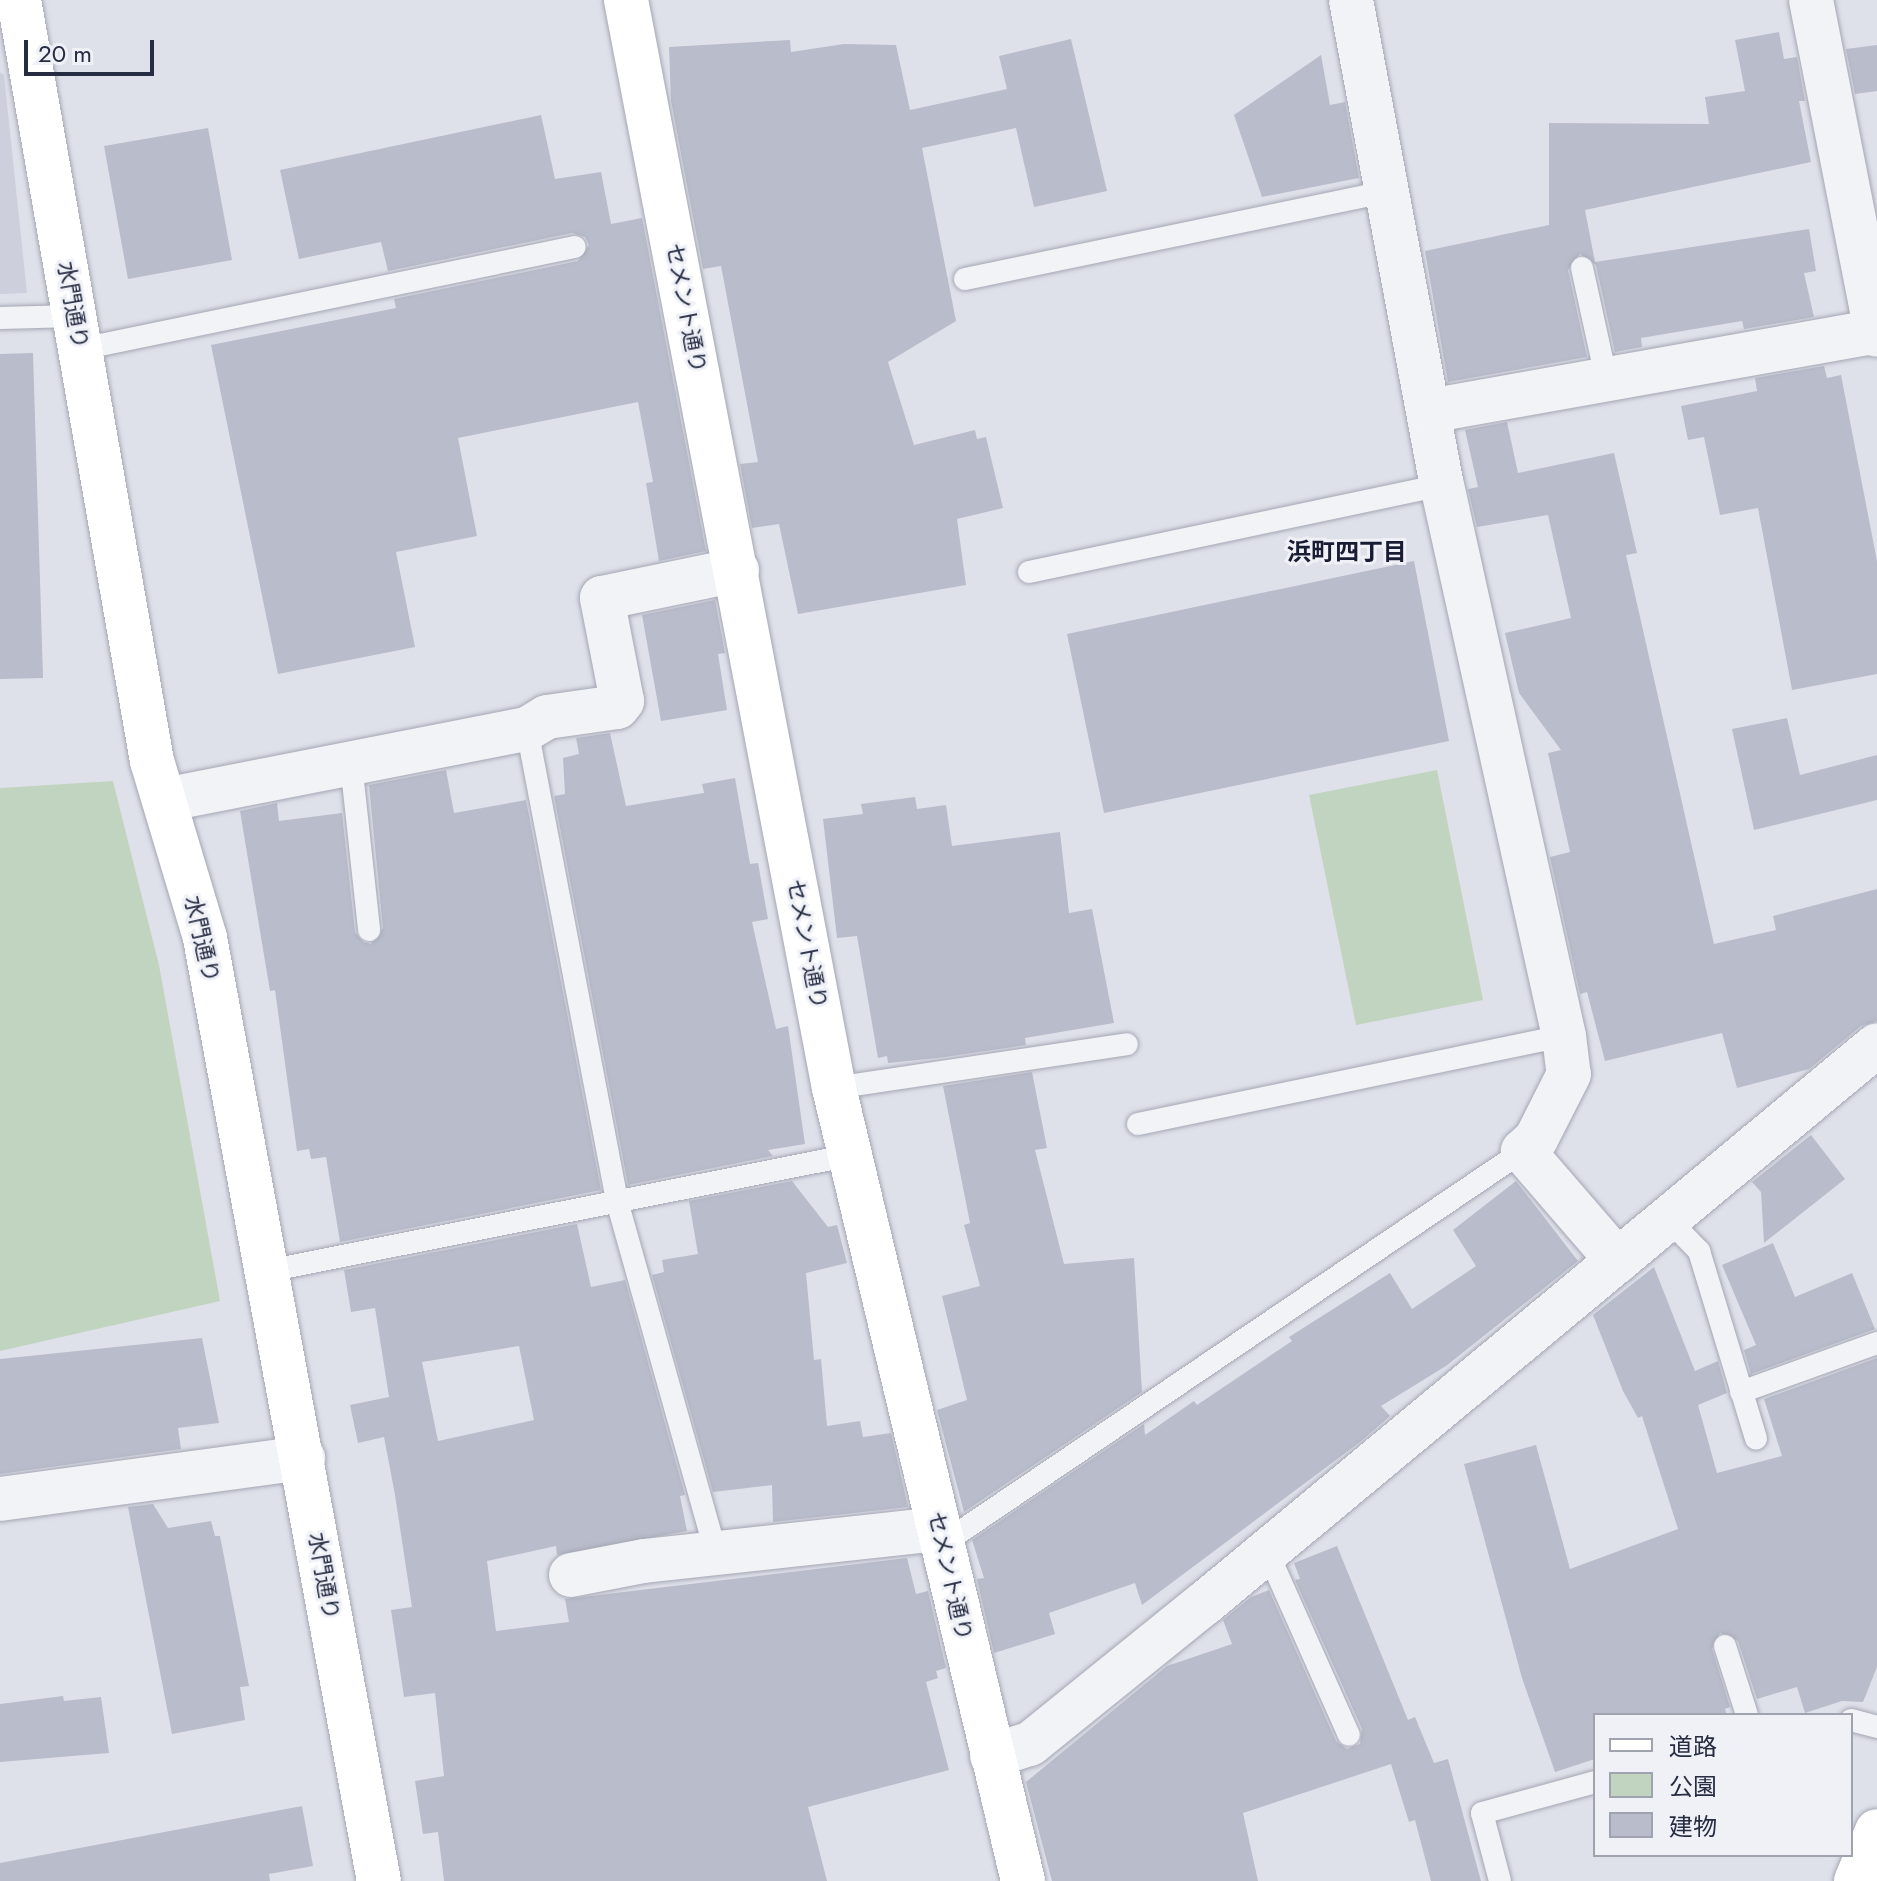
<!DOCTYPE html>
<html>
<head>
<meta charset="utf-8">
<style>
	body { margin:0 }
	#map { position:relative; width:1877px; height:1881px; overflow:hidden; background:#dfe1ea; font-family:Jost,"Noto Sans JP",sans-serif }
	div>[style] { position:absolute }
	.built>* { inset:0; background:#cdd0dc }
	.green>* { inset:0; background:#c1d4bf }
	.building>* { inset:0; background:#b9bcca }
	.roads { filter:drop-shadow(0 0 2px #a4a7b4) drop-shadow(0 0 2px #a4a7b4) }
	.lane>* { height:22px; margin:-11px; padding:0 11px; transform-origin:11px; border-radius:11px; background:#f2f3f7 }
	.street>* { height:44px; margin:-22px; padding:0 22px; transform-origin:22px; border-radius:22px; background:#f2f3f7 }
	.secondary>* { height:44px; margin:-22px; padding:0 22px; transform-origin:22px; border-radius:22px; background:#fff }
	span { translate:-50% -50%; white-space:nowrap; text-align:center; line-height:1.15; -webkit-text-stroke:6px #eff1f7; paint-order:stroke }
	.street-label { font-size:22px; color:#262c42 }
	.neighbourhood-label { font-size:24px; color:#191d33; font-weight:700 }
	.legend { position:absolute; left:1593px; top:1713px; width:260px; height:144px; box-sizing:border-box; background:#eff1f7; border:2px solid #9fa2af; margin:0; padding:10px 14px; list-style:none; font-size:24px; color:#262c42 }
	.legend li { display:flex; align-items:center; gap:16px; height:40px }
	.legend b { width:40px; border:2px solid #9fa2af }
	.scale { position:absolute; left:24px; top:40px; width:130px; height:36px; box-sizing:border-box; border:4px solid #262c42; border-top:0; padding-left:10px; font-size:24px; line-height:28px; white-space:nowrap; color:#262c42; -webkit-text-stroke:6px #eff1f7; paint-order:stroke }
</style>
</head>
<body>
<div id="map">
	<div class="built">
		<i style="clip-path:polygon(0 72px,4px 75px,27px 293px,0 294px)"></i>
	</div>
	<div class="green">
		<i style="clip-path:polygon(1437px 770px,1483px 1000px,1356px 1025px,1309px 795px)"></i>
		<i style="clip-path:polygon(113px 781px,159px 965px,220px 1301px,0 1351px,0 788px)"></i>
	</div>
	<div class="building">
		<i style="clip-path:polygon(1779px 32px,1784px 59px,1797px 57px,1805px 101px,1799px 101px,1811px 162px,1585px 210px,1595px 262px,1809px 229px,1816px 271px,1804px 273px,1814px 317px,1744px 329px,1742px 321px,1641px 338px,1642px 347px,1615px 352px,1596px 265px,1580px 254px,1568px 270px,1587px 357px,1448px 382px,1425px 251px,1549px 225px,1549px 123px,1709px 124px,1705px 97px,1745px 91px,1735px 40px)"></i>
		<i style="clip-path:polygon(1071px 39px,1107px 191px,1034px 207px,1016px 128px,922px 148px,956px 321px,888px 362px,914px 445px,975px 430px,977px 439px,986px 437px,1003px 508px,957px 519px,966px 585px,798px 614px,779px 524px,752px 528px,740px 464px,758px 462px,721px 266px,703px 269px,671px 101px,669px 47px,790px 40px,791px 52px,844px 44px,896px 45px,910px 110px,1007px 89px,999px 56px)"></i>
		<i style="clip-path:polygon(1877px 45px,1877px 91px,1855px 94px,1846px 49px)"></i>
		<i style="clip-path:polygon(1321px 55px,1330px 105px,1345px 102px,1359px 178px,1262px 197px,1234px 115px)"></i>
		<i style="clip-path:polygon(541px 115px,555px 179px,601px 172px,611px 224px,642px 218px,706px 551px,659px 561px,646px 483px,653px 482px,638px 402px,458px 438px,477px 536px,396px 552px,415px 647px,278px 674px,211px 345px,396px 308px,394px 299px,578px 261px,589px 245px,585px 237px,572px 233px,388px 271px,381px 242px,299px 259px,280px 170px)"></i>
		<i style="clip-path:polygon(208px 128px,232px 260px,128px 279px,104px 146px)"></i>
		<i style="clip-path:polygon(33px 353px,43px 678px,0 679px,0 354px)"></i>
		<i style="clip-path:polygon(1824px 366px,1827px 378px,1841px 375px,1877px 561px,1877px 674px,1792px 690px,1758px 508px,1720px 515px,1704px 437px,1688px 440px,1681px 406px,1757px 391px,1755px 378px)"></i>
		<i style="clip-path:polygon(1507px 422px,1518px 473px,1614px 453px,1637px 553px,1626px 555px,1714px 944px,1776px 930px,1773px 916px,1877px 889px,1877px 1021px,1861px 1026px,1809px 1069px,1737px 1088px,1722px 1033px,1605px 1061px,1587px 992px,1580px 994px,1550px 857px,1570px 852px,1548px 753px,1561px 750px,1519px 693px,1505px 633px,1571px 618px,1548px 515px,1477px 527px,1468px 489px,1478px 487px,1465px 430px)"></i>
		<i style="clip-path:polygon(1414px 561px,1449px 741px,1104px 813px,1067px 634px)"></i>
		<i style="clip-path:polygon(715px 600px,725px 653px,718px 654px,727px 710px,661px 721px,642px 615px)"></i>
		<i style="clip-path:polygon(1787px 718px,1800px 775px,1877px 755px,1877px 800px,1754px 830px,1732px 729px)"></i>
		<i style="clip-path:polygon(610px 733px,626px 806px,704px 793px,702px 784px,735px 778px,750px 864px,758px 863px,768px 919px,752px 922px,776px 1029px,788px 1026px,805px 1144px,768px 1150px,773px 1156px,628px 1185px,554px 796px,565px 794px,563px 758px,579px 754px,576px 738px)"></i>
		<i style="clip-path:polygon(446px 770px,454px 813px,526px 800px,601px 1190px,340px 1242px,326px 1157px,311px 1159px,309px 1149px,297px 1151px,275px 990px,270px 991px,240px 811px,277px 803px,279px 821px,342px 813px,355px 932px,363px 942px,371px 944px,383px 928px,369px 785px)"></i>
		<i style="clip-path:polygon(915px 797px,917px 809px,946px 805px,952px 846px,1060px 832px,1069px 913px,1092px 909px,1114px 1023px,1025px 1038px,1026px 1045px,938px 1058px,888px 1063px,887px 1056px,878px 1058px,857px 936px,837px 938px,823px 819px,863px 814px,861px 804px)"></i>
		<i style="clip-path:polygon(1032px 1072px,1047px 1148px,1035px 1150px,1064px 1264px,1134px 1258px,1142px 1392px,964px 1512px,937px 1410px,967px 1400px,942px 1296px,980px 1286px,964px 1225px,970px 1223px,943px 1086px)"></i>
		<i style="clip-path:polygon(1811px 1135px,1845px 1179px,1764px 1243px,1761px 1192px,1752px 1182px)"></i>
		<i style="clip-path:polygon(792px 1181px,828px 1227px,837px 1225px,847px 1263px,806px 1273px,814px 1360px,821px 1359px,827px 1426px,860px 1421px,863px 1437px,891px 1433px,908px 1507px,773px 1522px,772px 1485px,713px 1492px,652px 1275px,664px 1272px,662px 1260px,698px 1254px,689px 1201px)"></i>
		<i style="clip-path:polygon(1516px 1181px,1578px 1261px,1446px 1366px,1381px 1406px,1390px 1416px,1360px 1442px,1142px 1605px,1135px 1583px,1049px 1613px,1055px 1634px,994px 1653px,977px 1579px,984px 1578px,972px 1540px,1144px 1424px,1145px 1435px,1194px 1401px,1197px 1405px,1292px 1341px,1289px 1337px,1390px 1273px,1412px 1309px,1476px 1266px,1453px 1230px)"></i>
		<i style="clip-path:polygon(evenodd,577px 1224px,591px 1287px,625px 1280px,685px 1495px,680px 1496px,687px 1531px,557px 1555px,556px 1546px,487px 1561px,496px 1631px,569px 1622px,565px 1599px,907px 1558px,916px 1594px,928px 1591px,946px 1668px,936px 1671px,938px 1678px,926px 1682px,949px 1770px,808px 1807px,827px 1881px,444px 1881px,438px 1832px,423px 1834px,415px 1781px,444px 1776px,435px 1693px,404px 1697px,391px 1610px,412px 1607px,395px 1495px,384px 1437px,358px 1443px,350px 1405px,389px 1397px,375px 1308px,351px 1312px,344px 1270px,577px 1224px,519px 1346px,534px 1420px,438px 1441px,422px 1362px,519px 1346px)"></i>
		<i style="clip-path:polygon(1773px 1243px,1795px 1297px,1852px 1273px,1875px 1329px,1751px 1374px,1744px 1350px,1756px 1345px,1722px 1265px)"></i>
		<i style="clip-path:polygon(1654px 1267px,1695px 1371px,1718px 1361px,1727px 1393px,1698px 1405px,1717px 1473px,1782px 1456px,1764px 1399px,1877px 1358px,1877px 1667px,1863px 1702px,1842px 1701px,1805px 1713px,1797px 1687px,1757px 1699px,1738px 1641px,1720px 1633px,1712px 1649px,1730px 1707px,1725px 1709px,1727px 1715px,1595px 1715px,1595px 1759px,1555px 1772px,1522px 1678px,1464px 1464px,1536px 1445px,1570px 1569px,1678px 1529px,1642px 1416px,1638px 1418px,1623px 1391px,1593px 1315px)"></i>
		<i style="clip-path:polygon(202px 1338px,219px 1423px,178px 1428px,181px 1449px,0 1474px,0 1359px)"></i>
		<i style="clip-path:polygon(153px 1504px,168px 1528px,211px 1521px,215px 1536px,220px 1536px,249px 1686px,240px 1687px,245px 1720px,172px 1734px,128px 1507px)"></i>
		<i style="clip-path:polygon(1337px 1546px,1408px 1720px,1415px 1717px,1434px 1763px,1448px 1759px,1481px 1881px,1431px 1881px,1415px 1820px,1409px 1822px,1391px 1764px,1243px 1813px,1258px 1881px,1052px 1881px,1026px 1782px,1167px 1666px,1232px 1644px,1223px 1620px,1251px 1597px,1269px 1590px,1336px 1741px,1347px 1749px,1360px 1744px,1362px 1729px,1295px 1580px,1300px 1579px,1294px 1563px)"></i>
		<i style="clip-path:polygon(63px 1696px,64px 1701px,101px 1697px,109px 1753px,0 1762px,0 1704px)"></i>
		<i style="clip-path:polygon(302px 1806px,313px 1866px,269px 1874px,270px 1881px,0 1881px,0 1863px)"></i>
	</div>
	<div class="roads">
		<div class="lane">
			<i style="left:1582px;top:268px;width:112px;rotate:77.6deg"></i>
			<i style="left:965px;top:279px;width:430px;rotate:-11.7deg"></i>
			<i style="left:0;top:318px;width:75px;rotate:-1.5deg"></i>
			<i style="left:81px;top:349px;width:504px;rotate:-11.67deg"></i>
			<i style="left:1029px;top:572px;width:422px;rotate:-11.9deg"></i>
			<i style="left:527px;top:729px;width:481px;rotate:79.2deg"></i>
			<i style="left:617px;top:1201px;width:369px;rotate:74.3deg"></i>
			<i style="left:351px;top:763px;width:168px;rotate:83.8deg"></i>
			<i style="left:834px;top:1088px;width:296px;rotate:-8.5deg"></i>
			<i style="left:1138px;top:1124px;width:435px;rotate:-11.7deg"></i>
			<i style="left:1668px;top:1219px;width:45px;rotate:45.9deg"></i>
			<i style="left:1699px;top:1251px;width:196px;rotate:73.1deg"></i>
			<i style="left:267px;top:1271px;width:595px;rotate:-11.23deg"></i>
			<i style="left:1741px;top:1392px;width:145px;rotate:-19.8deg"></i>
			<i style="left:942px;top:1544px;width:701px;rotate:-34.08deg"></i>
			<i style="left:1267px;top:1551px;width:201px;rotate:66deg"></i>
			<i style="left:1725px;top:1646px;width:72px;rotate:72.3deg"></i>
			<i style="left:1851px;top:1720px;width:27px;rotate:15deg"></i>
			<i style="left:1500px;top:1881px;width:70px;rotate:-104.8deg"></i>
			<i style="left:1482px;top:1813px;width:117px;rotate:-15.3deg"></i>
		</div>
		<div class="street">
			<i style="left:1351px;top:0;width:493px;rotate:79.4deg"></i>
			<i style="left:1442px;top:485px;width:564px;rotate:77.52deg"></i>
			<i style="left:1564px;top:1036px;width:38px;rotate:83deg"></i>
			<i style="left:1569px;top:1074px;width:73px;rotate:116.9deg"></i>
			<i style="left:1536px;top:1139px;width:18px;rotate:137deg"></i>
			<i style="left:1523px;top:1151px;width:145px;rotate:49.2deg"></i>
			<i style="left:1811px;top:0;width:341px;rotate:78.9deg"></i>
			<i style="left:1429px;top:411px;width:454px;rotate:-10.1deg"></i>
			<i style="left:164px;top:800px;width:370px;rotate:-11.1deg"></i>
			<i style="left:527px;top:729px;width:23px;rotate:-31deg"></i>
			<i style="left:547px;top:717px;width:71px;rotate:-8.1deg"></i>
			<i style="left:617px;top:707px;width:8px;rotate:-50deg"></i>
			<i style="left:622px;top:701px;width:105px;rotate:-101deg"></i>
			<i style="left:602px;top:598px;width:138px;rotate:-11.7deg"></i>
			<i style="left:0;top:1499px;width:306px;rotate:-7.7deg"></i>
			<i style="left:571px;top:1575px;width:74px;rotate:-10.9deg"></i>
			<i style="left:644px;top:1561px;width:297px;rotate:-6.2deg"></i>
			<i style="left:992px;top:1756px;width:40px;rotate:-18deg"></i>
			<i style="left:1030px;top:1744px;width:225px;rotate:-38.9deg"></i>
			<i style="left:1205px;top:1603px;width:873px;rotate:-39.7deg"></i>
		</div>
		<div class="secondary">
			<i style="left:19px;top:0;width:773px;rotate:80.09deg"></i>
			<i style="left:152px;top:761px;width:185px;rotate:73.3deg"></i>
			<i style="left:205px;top:938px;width:959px;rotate:79.55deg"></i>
			<i style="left:626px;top:0;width:1108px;rotate:79.18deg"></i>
			<i style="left:834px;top:1088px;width:815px;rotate:76.59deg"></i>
			<i style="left:1856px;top:1881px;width:54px;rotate:-67.2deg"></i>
		</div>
	</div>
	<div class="street-label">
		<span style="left:73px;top:305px;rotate:80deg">水門通り</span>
		<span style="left:686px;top:308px;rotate:79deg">セメント通り</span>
		<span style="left:202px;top:939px;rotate:77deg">水門通り</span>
		<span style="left:807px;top:944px;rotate:79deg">セメント通り</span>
		<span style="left:324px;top:1576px;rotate:80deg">水門通り</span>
		<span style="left:950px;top:1576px;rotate:77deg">セメント通り</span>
	</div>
	<div class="neighbourhood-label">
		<span style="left:1347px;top:552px">浜町四丁目</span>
	</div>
	<ul class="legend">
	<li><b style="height:10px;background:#fff"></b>道路</li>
	<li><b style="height:22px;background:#c1d4bf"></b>公園</li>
	<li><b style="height:22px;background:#b9bcca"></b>建物</li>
	</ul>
	<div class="scale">20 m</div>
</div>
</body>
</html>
